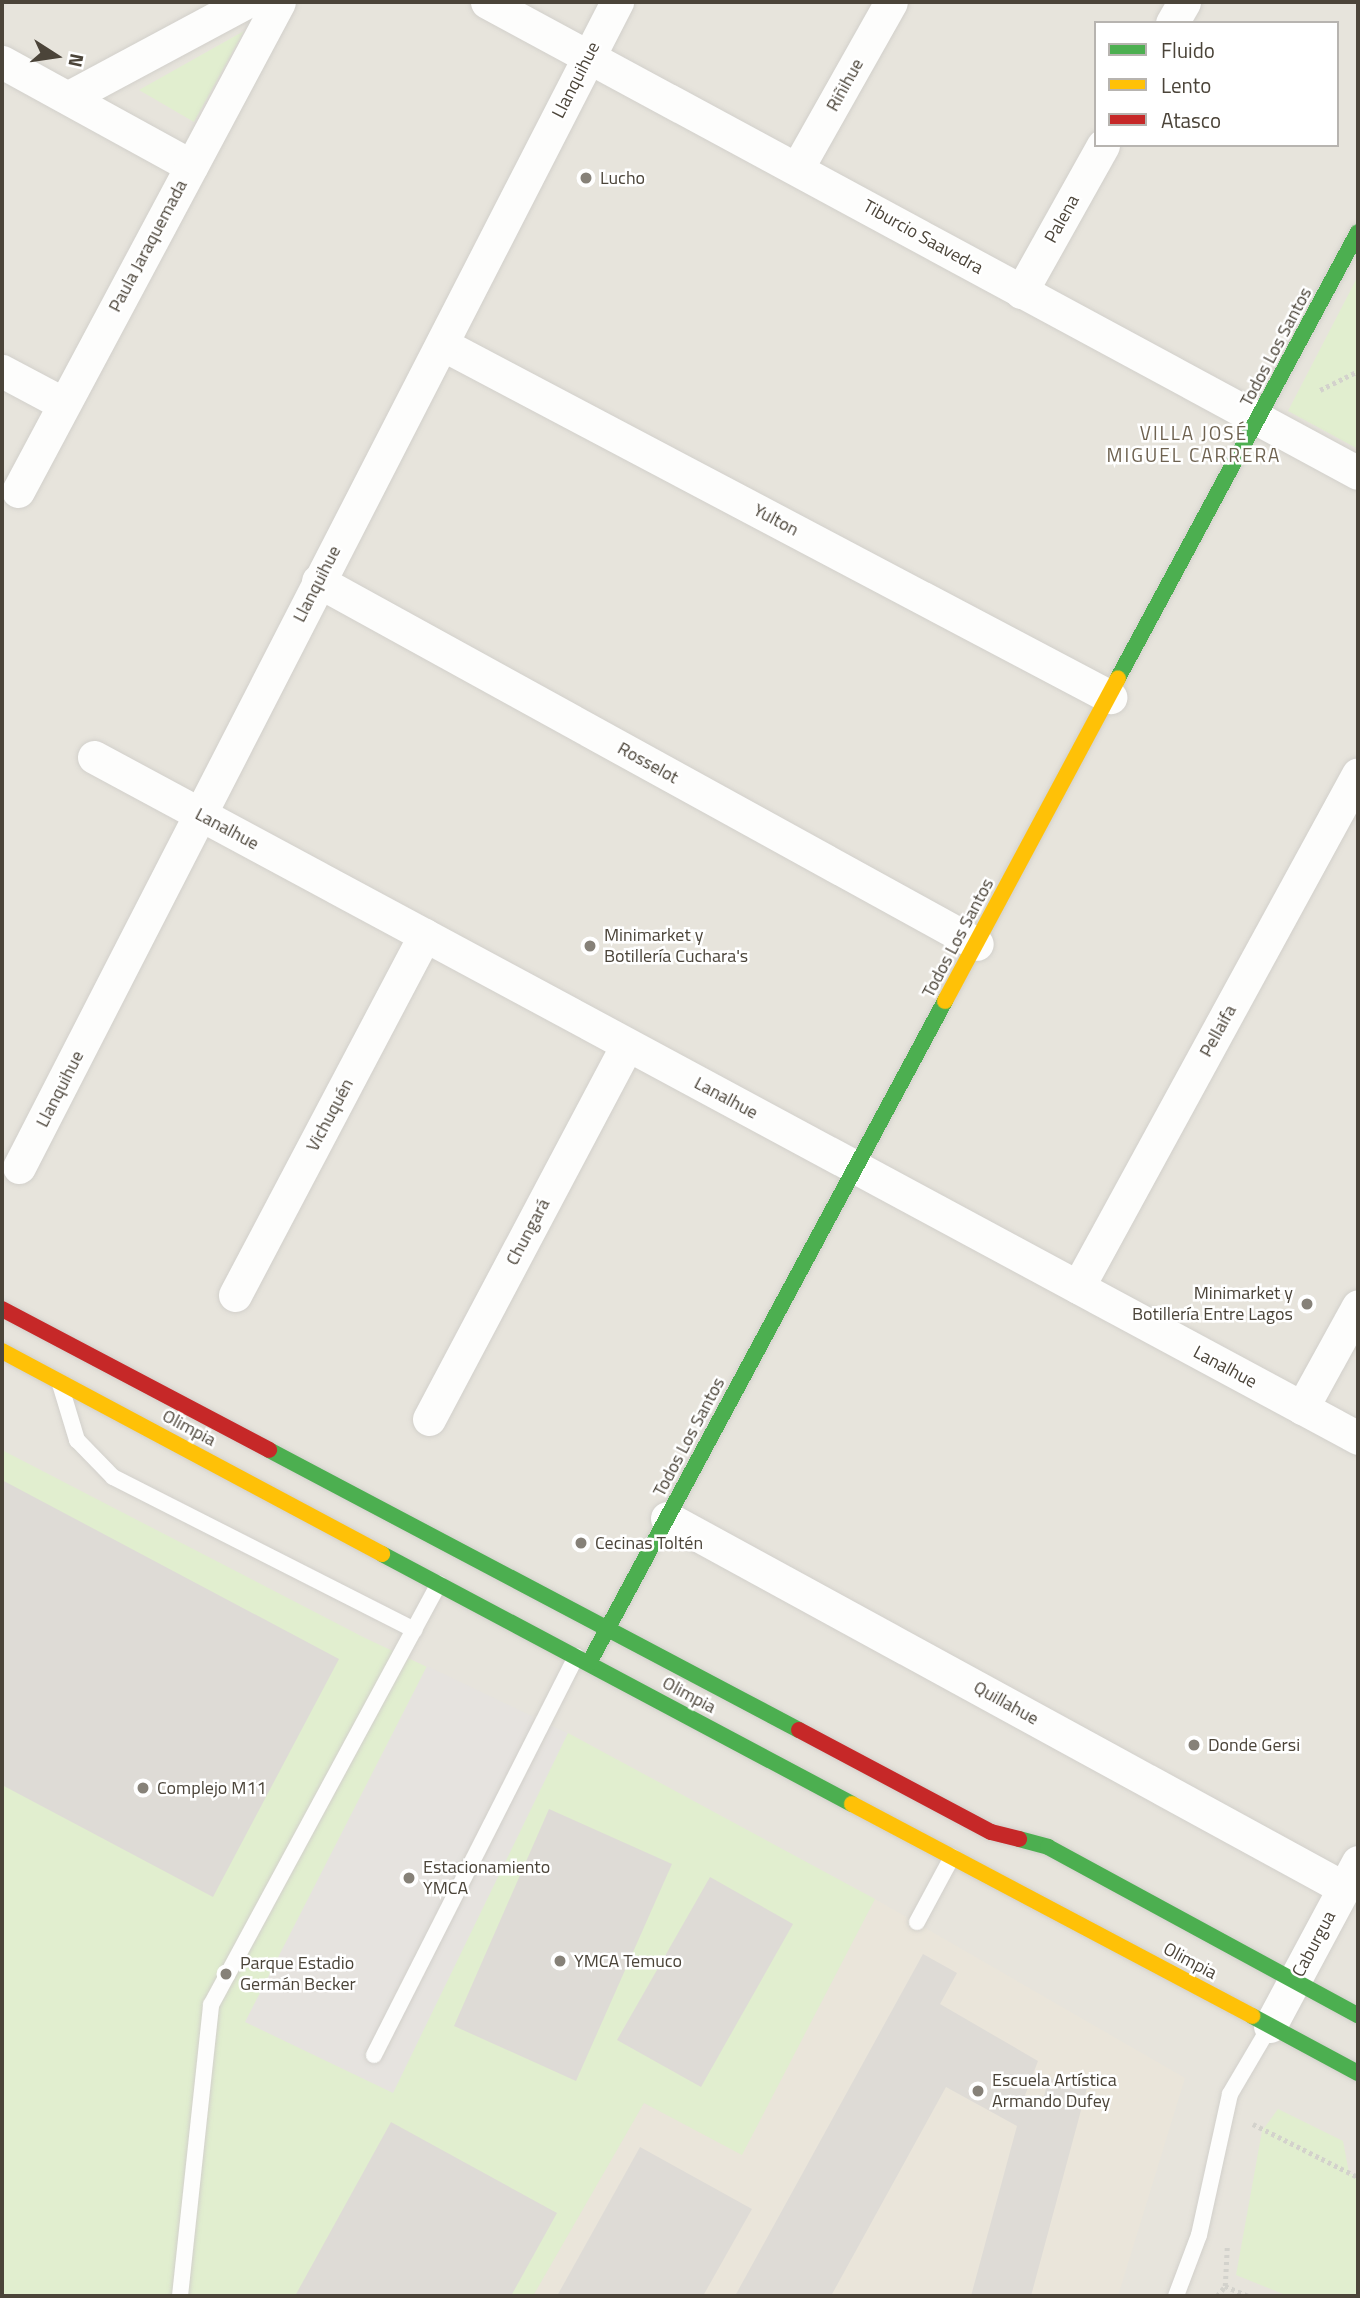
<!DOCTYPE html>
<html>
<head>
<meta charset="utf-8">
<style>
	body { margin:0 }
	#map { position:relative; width:1360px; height:2298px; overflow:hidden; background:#f4f2ee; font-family:"Titillium Web",sans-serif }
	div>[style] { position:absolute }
	.residential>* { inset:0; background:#e7e4dc }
	.education>* { inset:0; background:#eae5da }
	.green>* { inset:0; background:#e1eecf }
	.parking>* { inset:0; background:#e6e3df }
	.building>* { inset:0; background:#dedbd6 }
	.path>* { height:4.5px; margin-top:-2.25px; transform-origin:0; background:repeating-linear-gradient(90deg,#d3d2cc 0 3.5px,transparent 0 7px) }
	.roads { filter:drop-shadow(0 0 2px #d2d0cb) drop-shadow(0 0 2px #d2d0cb) }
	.lane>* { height:16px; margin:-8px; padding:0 8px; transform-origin:8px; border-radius:8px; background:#fdfdfc }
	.street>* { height:33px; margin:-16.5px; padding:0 16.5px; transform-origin:16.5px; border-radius:16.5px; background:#fdfdfc }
	.fast>* { height:16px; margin:-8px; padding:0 8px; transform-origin:8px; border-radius:8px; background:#4caf50 }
	.slow>* { height:16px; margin:-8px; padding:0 8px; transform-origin:8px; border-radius:8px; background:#ffc107 }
	.jam>* { height:16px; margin:-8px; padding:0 8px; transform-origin:8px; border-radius:8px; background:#c62828 }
	.dots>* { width:19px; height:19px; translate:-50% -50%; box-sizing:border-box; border:4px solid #fff; border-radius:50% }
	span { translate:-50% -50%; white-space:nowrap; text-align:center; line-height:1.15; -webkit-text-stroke:5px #fff; paint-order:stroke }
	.street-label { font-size:18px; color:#4b4439 }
	.poi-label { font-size:18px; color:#4b4439 }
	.left { translate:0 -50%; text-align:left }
	.right { translate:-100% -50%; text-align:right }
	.neighbourhood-label { font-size:19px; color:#6e6250; letter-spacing:2px }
	.frame { position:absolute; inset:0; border:4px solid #4b4439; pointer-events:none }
	.legend { position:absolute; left:1094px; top:21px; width:245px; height:126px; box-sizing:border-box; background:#fff; border:2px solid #b7b4b0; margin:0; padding:9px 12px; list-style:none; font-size:21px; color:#4b4439 }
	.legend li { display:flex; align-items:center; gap:14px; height:35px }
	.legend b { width:35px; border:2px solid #b7b4b0 }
	.north { position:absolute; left:21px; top:21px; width:70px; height:70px; -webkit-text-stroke:5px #fff; paint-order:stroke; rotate:102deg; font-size:19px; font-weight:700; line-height:28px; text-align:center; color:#4b4439 }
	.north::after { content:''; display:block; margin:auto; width:24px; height:32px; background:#4b4439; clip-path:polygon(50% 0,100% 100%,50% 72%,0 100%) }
</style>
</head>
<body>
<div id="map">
	<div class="residential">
		<i style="clip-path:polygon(evenodd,2px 2px,1358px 2px,1358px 2296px,2px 2296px,2px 2px,1096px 23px,1337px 23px,1337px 145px,1096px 145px,1096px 23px)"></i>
	</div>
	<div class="education">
		<i style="clip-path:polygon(875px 1899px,1185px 2078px,1118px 2296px,533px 2296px,644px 2103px,742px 2154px)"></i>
	</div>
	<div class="green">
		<i style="clip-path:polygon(244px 31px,194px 122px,139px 90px)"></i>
		<i style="clip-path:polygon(1358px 276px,1358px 449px,1288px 411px)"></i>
		<i style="clip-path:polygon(2px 1450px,365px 1638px,568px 1733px,875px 1899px,742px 2155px,644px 2103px,533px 2296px,2px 2296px)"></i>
		<i style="clip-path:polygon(1278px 2109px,1343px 2141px,1349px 2173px,1358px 2177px,1356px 2296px,1288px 2296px,1236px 2275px,1262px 2131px)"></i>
	</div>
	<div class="parking">
		<i style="clip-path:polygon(427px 1666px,568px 1733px,393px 2093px,245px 2022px)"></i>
	</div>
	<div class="building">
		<i style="clip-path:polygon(2px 1480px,339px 1659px,213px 1897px,2px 1785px)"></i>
		<i style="clip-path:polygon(549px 1809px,672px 1864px,576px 2081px,454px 2026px)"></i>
		<i style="clip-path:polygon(710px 1877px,793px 1924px,701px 2087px,617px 2040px)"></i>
		<i style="clip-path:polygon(923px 1954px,957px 1973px,940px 2004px,1038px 2061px,1024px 2098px,1042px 2103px,1049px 2078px,1087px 2088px,1031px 2296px,971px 2296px,1017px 2126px,946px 2087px,831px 2296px,735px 2296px)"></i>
		<i style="clip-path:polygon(391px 2122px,557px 2213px,511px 2296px,295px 2296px)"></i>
		<i style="clip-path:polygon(640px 2147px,752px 2209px,703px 2296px,557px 2296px)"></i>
	</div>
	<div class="path">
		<i style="left:1320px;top:390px;width:42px;rotate:-26.6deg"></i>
		<i style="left:1253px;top:2124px;width:118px;rotate:26.8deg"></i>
		<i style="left:1225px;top:2286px;width:25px;rotate:23deg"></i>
		<i style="left:1217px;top:2296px;width:13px;rotate:-51deg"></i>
		<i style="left:1225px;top:2286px;width:39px;rotate:-87deg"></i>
	</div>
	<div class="roads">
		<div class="lane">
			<i style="left:60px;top:1384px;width:59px;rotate:73.1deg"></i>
			<i style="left:77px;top:1440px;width:52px;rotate:45.8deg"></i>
			<i style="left:113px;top:1477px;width:338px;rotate:26.9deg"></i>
			<i style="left:917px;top:1922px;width:74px;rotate:-61.7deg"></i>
			<i style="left:374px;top:2055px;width:447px;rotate:-63.1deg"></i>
			<i style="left:180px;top:2296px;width:293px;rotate:-83.9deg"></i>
			<i style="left:211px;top:2005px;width:479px;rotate:-61.6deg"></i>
			<i style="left:1176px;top:2296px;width:65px;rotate:-69.3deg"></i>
			<i style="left:1199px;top:2235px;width:144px;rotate:-77.6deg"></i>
			<i style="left:1230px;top:2094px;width:79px;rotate:-59.5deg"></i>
		</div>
		<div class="street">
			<i style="left:487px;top:2px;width:990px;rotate:28.4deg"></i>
			<i style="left:1172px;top:23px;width:24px;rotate:-60deg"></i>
			<i style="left:2px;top:62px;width:216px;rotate:28.8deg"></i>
			<i style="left:69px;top:97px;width:201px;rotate:-28.2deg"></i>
			<i style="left:798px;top:167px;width:189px;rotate:-60.6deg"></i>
			<i style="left:1021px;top:292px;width:168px;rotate:-60.8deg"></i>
			<i style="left:442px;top:344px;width:756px;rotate:27.85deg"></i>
			<i style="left:2px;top:371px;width:70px;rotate:28deg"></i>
			<i style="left:18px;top:491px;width:554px;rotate:-61.91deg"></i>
			<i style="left:318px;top:581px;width:752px;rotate:28.85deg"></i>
			<i style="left:94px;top:757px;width:1436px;rotate:28.31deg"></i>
			<i style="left:19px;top:1167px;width:1310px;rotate:-62.83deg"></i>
			<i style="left:1078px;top:1287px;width:584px;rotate:-61.37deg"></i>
			<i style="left:235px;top:1295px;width:407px;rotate:-62.2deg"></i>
			<i style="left:1302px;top:1408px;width:116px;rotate:-61.2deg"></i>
			<i style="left:429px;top:1419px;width:423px;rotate:-62.1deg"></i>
			<i style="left:667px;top:1518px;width:772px;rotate:28.66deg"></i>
			<i style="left:1270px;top:2026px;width:186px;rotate:-61.8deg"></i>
		</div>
		<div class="fast">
			<i style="left:1118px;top:678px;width:506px;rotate:-61.71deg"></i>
			<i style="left:269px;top:1450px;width:599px;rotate:27.85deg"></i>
			<i style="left:382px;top:1554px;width:532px;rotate:28.01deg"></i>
			<i style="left:589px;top:1663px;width:752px;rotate:-61.73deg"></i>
			<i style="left:1019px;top:1839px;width:30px;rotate:15deg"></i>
			<i style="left:1048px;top:1847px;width:353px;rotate:28.5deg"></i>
			<i style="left:1252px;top:2016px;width:120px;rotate:28.3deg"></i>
		</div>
		<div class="slow">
			<i style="left:945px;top:1001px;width:366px;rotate:-61.8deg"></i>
			<i style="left:2px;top:1351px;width:431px;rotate:28.1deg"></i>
			<i style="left:852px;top:1804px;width:453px;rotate:27.9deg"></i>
		</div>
		<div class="jam">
			<i style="left:2px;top:1309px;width:302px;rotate:27.8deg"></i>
			<i style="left:799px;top:1730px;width:217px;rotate:28deg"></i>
			<i style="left:991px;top:1832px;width:29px;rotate:14deg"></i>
		</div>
	</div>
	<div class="dots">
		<i style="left:586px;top:178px;background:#868178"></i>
		<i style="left:590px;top:946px;background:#868178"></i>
		<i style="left:1307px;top:1304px;background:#868178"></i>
		<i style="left:581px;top:1543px;background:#868178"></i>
		<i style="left:1194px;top:1745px;background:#868178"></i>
		<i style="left:143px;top:1788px;background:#868178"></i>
		<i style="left:409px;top:1878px;background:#868178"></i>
		<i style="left:560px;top:1961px;background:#868178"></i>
		<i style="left:226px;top:1974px;background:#868178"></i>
		<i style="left:978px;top:2091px;background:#868178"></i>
	</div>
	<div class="street-label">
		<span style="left:576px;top:80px;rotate:-63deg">Llanquihue</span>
		<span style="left:845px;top:85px;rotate:-61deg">Riñihue</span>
		<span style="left:1062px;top:219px;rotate:-61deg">Palena</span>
		<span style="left:923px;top:237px;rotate:29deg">Tiburcio Saavedra</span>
		<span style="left:148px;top:246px;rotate:-62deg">Paula Jaraquemada</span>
		<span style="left:1276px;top:347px;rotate:-62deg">Todos Los Santos</span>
		<span style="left:776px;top:520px;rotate:28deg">Yulton</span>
		<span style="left:317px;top:584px;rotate:-63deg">Llanquihue</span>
		<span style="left:648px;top:763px;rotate:29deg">Rosselot</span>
		<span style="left:227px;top:829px;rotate:28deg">Lanalhue</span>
		<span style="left:958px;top:938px;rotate:-62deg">Todos Los Santos</span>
		<span style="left:1218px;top:1031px;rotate:-61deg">Pellaifa</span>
		<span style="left:60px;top:1089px;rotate:-63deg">Llanquihue</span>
		<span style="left:726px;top:1098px;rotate:28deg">Lanalhue</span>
		<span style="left:330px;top:1115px;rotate:-62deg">Vichuquén</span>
		<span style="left:528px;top:1232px;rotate:-62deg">Chungará</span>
		<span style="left:1225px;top:1367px;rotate:28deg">Lanalhue</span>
		<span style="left:189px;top:1428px;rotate:28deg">Olimpia</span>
		<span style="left:689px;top:1437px;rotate:-62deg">Todos Los Santos</span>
		<span style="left:689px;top:1695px;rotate:28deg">Olimpia</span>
		<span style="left:1006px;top:1703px;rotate:29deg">Quillahue</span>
		<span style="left:1314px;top:1944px;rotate:-62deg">Caburgua</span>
		<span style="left:1190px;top:1961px;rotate:28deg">Olimpia</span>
	</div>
	<div class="poi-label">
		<span class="left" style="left:600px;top:178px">Lucho</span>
		<span class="left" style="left:604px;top:946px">Minimarket y<br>Botillería Cuchara's</span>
		<span class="right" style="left:1293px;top:1304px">Minimarket y<br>Botillería Entre Lagos</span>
		<span class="left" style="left:595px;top:1543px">Cecinas Toltén</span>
		<span class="left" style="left:1208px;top:1745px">Donde Gersi</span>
		<span class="left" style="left:157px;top:1788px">Complejo M11</span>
		<span class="left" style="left:423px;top:1878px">Estacionamiento<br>YMCA</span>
		<span class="left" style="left:574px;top:1961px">YMCA Temuco</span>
		<span class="left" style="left:240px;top:1974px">Parque Estadio<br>Germán Becker</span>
		<span class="left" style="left:992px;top:2091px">Escuela Artística<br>Armando Dufey</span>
	</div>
	<div class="neighbourhood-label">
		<span style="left:1194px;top:444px">VILLA JOSÉ<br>MIGUEL CARRERA</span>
	</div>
	<div class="frame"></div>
	<ul class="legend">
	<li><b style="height:9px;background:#4caf50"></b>Fluido</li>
	<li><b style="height:9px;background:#ffc107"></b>Lento</li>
	<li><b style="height:9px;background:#c62828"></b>Atasco</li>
	</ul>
	<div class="north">N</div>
</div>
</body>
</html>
